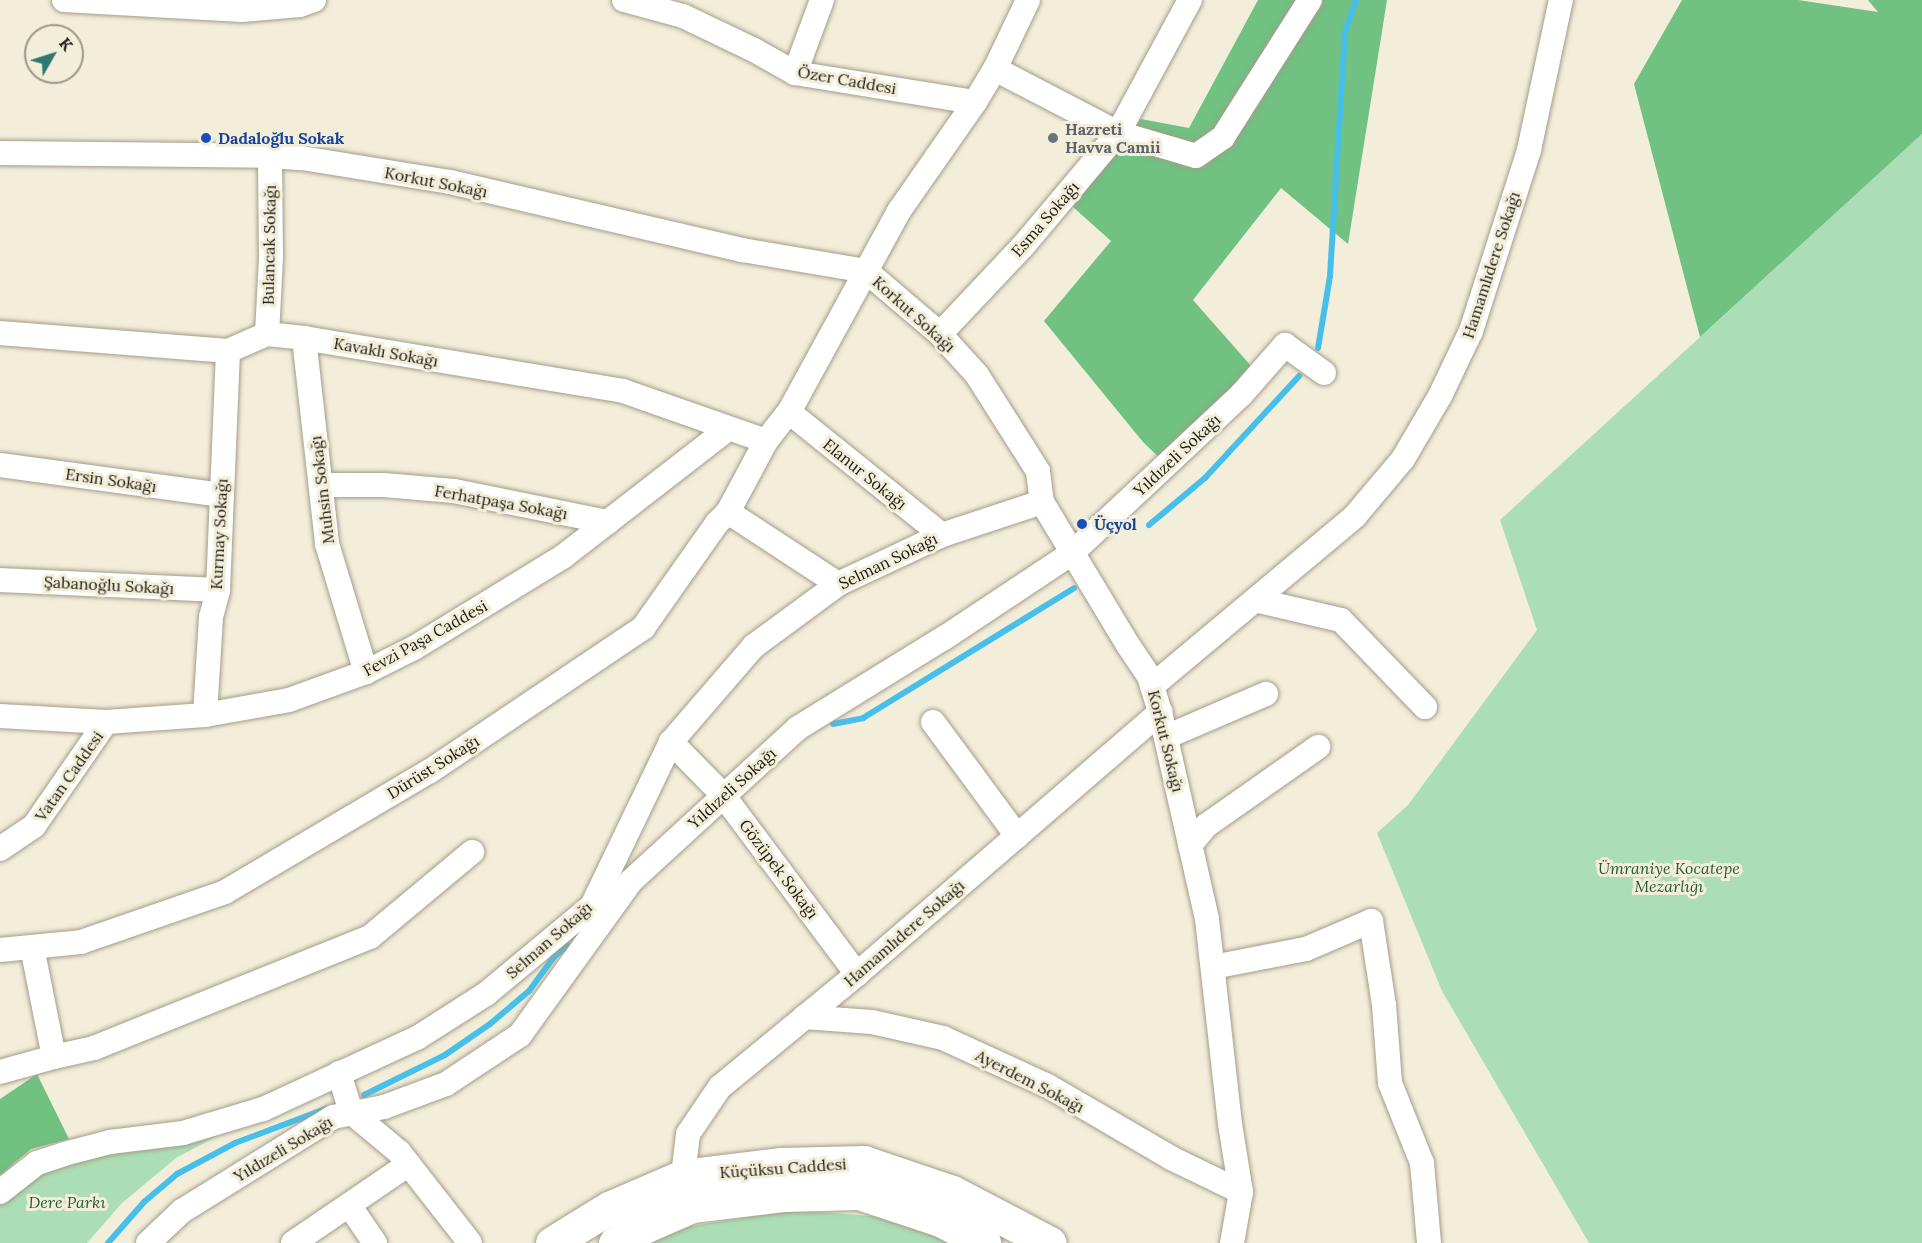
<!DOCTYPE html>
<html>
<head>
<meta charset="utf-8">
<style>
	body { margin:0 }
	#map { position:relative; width:1922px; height:1243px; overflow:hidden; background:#f3eed9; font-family:Lora,serif }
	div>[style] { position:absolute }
	.green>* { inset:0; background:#abdeb4 }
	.forest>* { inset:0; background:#70c182 }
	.stream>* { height:6px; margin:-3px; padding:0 3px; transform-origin:3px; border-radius:3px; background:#47bfeb }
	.roads { filter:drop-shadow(0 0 2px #a29d8a) drop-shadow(0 0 2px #a29d8a) }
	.street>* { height:24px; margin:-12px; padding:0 12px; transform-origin:12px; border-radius:12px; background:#fff }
	.primary>* { height:33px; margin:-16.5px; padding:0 16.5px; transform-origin:16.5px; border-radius:16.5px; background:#fff }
	.dots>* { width:16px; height:16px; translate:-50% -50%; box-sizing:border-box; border:3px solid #f3eed9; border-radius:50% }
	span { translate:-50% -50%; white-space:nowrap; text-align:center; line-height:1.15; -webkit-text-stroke:6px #f3eed9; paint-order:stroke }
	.street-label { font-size:16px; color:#1a1811 }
	.worship-label { font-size:16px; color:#5b616d; font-weight:700 }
	.left { translate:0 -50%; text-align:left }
	.transit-label { font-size:16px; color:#164399; font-weight:700 }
	.park-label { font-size:16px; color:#235c33; font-style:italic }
	.north { position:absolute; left:24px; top:24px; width:60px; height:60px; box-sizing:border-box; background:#f3eed9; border:2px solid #9c9889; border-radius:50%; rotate:51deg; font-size:16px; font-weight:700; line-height:24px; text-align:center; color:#1a1811 }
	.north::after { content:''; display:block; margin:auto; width:21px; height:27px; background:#307874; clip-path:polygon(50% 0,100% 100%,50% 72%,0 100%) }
</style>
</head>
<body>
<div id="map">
	<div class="green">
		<i style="clip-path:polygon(1922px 134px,1922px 1243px,1589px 1243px,1442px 991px,1377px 833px,1408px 805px,1537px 630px,1500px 520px)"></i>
		<i style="clip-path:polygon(250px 1124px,217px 1136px,176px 1158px,122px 1203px,87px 1243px,0 1243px,0 1205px,42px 1170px,59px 1162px)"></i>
		<i style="clip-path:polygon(793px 1210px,924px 1220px,965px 1243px,635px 1243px,654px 1232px)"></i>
	</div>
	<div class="forest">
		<i style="clip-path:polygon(1258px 0,1387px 0,1348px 244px,1281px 188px,1193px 300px,1252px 367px,1169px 467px,1143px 442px,1044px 321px,1111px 241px,1073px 207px,1141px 119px,1189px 128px)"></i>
		<i style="clip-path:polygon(1682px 0,1798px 0,1878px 12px,1868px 0,1922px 0,1922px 134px,1700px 337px,1634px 84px)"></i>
		<i style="clip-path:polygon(37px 1074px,69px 1139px,31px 1149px,0 1175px,0 1099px)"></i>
	</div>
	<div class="stream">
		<i style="left:1318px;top:348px;width:73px;rotate:-80.5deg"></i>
		<i style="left:1330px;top:276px;width:244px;rotate:-86.5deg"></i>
		<i style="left:1345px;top:32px;width:34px;rotate:-71deg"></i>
		<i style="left:1149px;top:525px;width:73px;rotate:-40deg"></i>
		<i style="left:1205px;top:478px;width:139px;rotate:-47.3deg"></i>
		<i style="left:833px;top:724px;width:31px;rotate:-11deg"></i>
		<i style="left:863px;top:718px;width:248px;rotate:-31.6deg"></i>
		<i style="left:364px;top:1095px;width:90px;rotate:-26.3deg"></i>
		<i style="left:445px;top:1055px;width:55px;rotate:-34.6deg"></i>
		<i style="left:490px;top:1024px;width:51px;rotate:-40.2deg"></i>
		<i style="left:529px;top:991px;width:42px;rotate:-53.7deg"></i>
		<i style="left:554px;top:957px;width:18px;rotate:-41deg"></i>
		<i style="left:108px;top:1243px;width:55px;rotate:-48.7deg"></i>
		<i style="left:144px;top:1202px;width:43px;rotate:-40.3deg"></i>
		<i style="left:177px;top:1174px;width:66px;rotate:-28.1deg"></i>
		<i style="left:235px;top:1143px;width:99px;rotate:-20.6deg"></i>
	</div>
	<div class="roads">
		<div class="street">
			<i style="left:64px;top:0;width:178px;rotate:3.2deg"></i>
			<i style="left:242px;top:10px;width:58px;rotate:-4.9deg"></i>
			<i style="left:300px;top:5px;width:15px;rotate:-20deg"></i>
			<i style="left:624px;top:0;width:61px;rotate:15.2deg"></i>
			<i style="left:683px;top:16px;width:79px;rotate:25.6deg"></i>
			<i style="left:754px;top:50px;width:47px;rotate:29.3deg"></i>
			<i style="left:795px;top:73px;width:182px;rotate:9.2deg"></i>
			<i style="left:995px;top:69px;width:139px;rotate:27.5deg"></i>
			<i style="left:1118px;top:133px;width:81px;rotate:16.4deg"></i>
			<i style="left:1196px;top:156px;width:33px;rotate:-35deg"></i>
			<i style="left:1223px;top:137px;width:162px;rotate:-57.6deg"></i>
			<i style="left:795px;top:73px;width:78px;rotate:-69.7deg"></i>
			<i style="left:0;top:153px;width:270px;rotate:0.6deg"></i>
			<i style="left:270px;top:156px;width:32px;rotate:4deg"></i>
			<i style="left:302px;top:158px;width:150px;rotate:9.2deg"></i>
			<i style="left:450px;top:182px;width:300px;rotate:13.1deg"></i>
			<i style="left:742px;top:250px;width:126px;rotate:9.6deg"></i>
			<i style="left:866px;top:271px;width:97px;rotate:40.4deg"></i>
			<i style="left:940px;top:334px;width:55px;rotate:47.9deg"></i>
			<i style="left:977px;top:375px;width:114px;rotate:57.6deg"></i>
			<i style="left:1038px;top:471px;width:31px;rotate:83deg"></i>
			<i style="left:1042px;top:502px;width:167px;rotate:59deg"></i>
			<i style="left:1128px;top:645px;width:37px;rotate:56deg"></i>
			<i style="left:1149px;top:676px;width:38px;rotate:73deg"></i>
			<i style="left:1160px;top:712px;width:212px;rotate:77.2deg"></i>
			<i style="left:1207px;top:919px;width:206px;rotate:83.6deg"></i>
			<i style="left:1230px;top:1124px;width:69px;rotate:80.8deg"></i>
			<i style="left:1241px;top:1192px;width:52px;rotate:100deg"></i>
			<i style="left:0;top:333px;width:229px;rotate:4.5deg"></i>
			<i style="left:228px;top:351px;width:43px;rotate:-23.6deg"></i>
			<i style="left:267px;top:334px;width:37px;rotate:6deg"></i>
			<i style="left:304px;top:338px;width:323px;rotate:9.4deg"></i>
			<i style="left:623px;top:391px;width:151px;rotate:19.3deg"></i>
			<i style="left:267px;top:334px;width:77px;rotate:-87deg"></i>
			<i style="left:271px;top:257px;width:101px;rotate:-90.6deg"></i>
			<i style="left:940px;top:334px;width:121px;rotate:-46.7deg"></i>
			<i style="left:1023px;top:246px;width:148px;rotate:-49.9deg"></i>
			<i style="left:1118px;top:133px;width:151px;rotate:-61.6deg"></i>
			<i style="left:304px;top:338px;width:207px;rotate:83.6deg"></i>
			<i style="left:327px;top:544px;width:134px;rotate:73.1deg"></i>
			<i style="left:789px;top:412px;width:196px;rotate:38.8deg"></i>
			<i style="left:0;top:465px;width:224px;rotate:7.7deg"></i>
			<i style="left:321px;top:485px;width:63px"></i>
			<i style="left:384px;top:485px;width:70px;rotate:4.9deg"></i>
			<i style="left:454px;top:491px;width:157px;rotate:11.4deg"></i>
			<i style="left:728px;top:512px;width:131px;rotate:33.2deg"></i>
			<i style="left:0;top:580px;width:218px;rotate:2.6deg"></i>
			<i style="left:1255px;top:600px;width:88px;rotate:13.1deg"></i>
			<i style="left:1341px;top:620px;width:121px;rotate:46deg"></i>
			<i style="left:1152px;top:686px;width:265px;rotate:-39.9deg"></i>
			<i style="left:1355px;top:516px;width:75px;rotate:-49.9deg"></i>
			<i style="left:1403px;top:459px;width:73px;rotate:-59.6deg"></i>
			<i style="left:1440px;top:396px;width:72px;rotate:-64.5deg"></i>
			<i style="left:1471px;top:331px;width:190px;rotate:-72.2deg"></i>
			<i style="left:1529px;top:150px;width:153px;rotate:-78deg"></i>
			<i style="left:205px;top:715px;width:98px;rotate:-86.5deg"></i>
			<i style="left:211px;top:617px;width:28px;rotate:-75deg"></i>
			<i style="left:218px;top:590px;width:239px;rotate:-87.6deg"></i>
			<i style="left:0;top:716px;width:106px;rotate:3.2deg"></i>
			<i style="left:106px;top:722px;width:99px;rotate:-4deg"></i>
			<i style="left:205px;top:715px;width:85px;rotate:-10.1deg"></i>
			<i style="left:289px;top:700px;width:82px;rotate:-20deg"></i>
			<i style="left:366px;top:672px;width:54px;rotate:-26.6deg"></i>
			<i style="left:414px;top:648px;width:176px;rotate:-31.5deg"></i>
			<i style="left:564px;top:556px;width:207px;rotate:-37.8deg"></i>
			<i style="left:933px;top:722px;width:142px;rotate:53.6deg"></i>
			<i style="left:1166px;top:737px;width:109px;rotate:-23.3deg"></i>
			<i style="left:671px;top:742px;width:74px;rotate:45.5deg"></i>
			<i style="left:723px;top:795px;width:224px;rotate:53.2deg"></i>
			<i style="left:1190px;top:845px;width:26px;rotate:-50deg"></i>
			<i style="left:1207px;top:825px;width:136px;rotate:-35.1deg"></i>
			<i style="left:0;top:849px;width:41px;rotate:-34.1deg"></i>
			<i style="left:34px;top:826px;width:126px;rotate:-55.3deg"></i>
			<i style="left:32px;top:947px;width:112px;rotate:78.7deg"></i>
			<i style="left:54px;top:1057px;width:41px;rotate:-12.7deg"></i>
			<i style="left:94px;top:1048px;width:297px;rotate:-21.9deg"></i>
			<i style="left:370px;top:937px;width:133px;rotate:-39.8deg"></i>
			<i style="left:0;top:950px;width:81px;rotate:-5.6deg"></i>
			<i style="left:81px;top:942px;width:152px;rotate:-19.1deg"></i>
			<i style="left:225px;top:892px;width:238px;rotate:-30.6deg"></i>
			<i style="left:430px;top:771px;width:257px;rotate:-33.9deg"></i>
			<i style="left:643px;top:628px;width:128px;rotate:-54.8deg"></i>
			<i style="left:717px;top:523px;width:16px;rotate:-45deg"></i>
			<i style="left:728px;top:512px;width:81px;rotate:-61.8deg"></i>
			<i style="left:766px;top:441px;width:37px;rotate:-52deg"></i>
			<i style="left:789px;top:412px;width:229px;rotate:-61.3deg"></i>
			<i style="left:899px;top:211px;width:133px;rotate:-55.1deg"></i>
			<i style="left:975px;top:102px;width:39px;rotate:-59deg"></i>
			<i style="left:995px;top:69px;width:76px;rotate:-64.4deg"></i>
			<i style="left:1213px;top:967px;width:95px;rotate:-11deg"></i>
			<i style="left:1306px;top:949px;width:71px;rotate:-23.3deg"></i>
			<i style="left:1371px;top:921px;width:85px;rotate:81.2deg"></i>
			<i style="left:1384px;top:1005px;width:78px;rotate:85.6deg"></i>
			<i style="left:1390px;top:1083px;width:86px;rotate:68.2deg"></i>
			<i style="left:1422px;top:1163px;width:80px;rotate:85deg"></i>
			<i style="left:804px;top:1017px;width:68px;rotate:4.2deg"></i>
			<i style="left:872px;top:1022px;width:73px;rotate:12.7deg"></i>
			<i style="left:943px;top:1038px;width:115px;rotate:24.6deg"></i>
			<i style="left:1048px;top:1086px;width:143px;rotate:30.3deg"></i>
			<i style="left:1171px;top:1158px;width:78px;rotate:25.9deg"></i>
			<i style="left:0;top:1072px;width:56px;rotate:-15.5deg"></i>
			<i style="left:339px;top:1073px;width:41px;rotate:72.9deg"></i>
			<i style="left:351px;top:1112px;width:62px;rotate:39.8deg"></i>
			<i style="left:399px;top:1152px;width:115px;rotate:52deg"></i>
			<i style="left:683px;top:1176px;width:42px;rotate:-83.2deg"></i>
			<i style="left:688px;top:1134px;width:57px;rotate:-55.8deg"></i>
			<i style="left:720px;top:1087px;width:178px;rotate:-39.5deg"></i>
			<i style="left:857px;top:974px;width:401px;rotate:-40.8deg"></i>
			<i style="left:0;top:1192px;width:47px;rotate:-38.1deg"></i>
			<i style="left:37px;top:1163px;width:28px;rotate:-18deg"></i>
			<i style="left:64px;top:1154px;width:48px;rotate:-14.6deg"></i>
			<i style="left:110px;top:1142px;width:74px;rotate:-7deg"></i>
			<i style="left:183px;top:1133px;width:84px;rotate:-16.7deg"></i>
			<i style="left:263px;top:1109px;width:170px;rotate:-24.8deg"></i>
			<i style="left:417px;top:1038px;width:82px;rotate:-32.5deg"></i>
			<i style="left:486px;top:994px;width:138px;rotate:-39.7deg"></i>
			<i style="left:592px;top:906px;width:182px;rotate:-64.3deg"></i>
			<i style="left:671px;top:742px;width:127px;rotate:-49.2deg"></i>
			<i style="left:754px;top:646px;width:104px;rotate:-36.4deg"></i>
			<i style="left:838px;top:584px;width:115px;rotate:-25.2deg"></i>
			<i style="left:942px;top:535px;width:105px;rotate:-18.3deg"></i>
			<i style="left:349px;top:1205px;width:46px;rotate:55.6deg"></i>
			<i style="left:148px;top:1243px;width:47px;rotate:-43.3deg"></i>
			<i style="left:182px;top:1211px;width:178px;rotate:-31.9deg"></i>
			<i style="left:333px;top:1117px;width:52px;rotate:-11.1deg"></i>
			<i style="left:384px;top:1107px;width:66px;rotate:-20.4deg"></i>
			<i style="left:446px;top:1084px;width:89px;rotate:-33.5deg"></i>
			<i style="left:520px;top:1035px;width:190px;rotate:-54.2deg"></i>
			<i style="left:631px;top:881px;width:226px;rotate:-42.5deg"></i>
			<i style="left:798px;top:728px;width:172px;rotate:-31.7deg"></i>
			<i style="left:944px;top:638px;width:154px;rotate:-33.6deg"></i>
			<i style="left:1072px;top:553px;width:231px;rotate:-43.1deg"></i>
			<i style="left:1241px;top:395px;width:67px;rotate:-48.7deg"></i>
			<i style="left:1285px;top:345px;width:48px;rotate:35.7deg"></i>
			<i style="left:293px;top:1243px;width:140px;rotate:-34.3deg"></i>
		</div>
		<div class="primary">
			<i style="left:552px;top:1243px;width:67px;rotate:-31.6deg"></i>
			<i style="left:609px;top:1208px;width:81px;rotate:-23.4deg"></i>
			<i style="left:683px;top:1176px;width:99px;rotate:-7deg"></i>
			<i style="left:781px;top:1164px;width:83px;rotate:-1.4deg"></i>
			<i style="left:864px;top:1162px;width:93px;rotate:18.8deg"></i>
			<i style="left:952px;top:1192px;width:110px;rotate:27.5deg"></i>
			<i style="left:615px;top:1243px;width:18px;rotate:-34deg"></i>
			<i style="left:630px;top:1233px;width:68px;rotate:-23.5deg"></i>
			<i style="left:692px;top:1206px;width:93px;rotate:-6.8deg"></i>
			<i style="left:784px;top:1195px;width:75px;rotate:-1.5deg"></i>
			<i style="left:859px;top:1193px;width:85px;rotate:18.4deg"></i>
			<i style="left:940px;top:1220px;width:50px;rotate:27.6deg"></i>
		</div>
	</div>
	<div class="dots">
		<i style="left:206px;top:138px;background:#1a4fb4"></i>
		<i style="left:1053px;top:138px;background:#6b7280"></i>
		<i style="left:1082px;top:524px;background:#1a4fb4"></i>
	</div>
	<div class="street-label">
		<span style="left:847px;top:80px;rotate:10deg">Özer Caddesi</span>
		<span style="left:436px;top:182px;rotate:11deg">Korkut Sokağı</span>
		<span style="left:1045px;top:219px;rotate:-49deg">Esma Sokağı</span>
		<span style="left:269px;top:245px;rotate:-89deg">Bulancak Sokağı</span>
		<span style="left:1491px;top:265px;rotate:-72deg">Hamamlıdere Sokağı</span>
		<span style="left:914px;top:314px;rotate:42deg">Korkut Sokağı</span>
		<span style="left:386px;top:352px;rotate:10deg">Kavaklı Sokağı</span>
		<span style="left:1177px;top:455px;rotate:-43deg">Yıldızeli Sokağı</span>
		<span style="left:865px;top:474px;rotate:39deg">Elanur Sokağı</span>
		<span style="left:111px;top:480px;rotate:8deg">Ersin Sokağı</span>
		<span style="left:322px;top:490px;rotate:-97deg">Muhsin Sokağı</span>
		<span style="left:501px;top:502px;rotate:10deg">Ferhatpaşa Sokağı</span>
		<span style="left:219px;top:534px;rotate:-87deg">Kurmay Sokağı</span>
		<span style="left:888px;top:561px;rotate:-26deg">Selman Sokağı</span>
		<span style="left:109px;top:585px;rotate:3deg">Şabanoğlu Sokağı</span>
		<span style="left:425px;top:638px;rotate:-29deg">Fevzi Paşa Caddesi</span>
		<span style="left:1166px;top:741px;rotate:76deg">Korkut Sokağı</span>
		<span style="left:433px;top:767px;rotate:-32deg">Dürüst Sokağı</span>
		<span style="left:69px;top:776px;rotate:-55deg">Vatan Caddesi</span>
		<span style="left:732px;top:788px;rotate:-42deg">Yıldızeli Sokağı</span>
		<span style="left:779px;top:869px;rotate:53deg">Gözüpek Sokağı</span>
		<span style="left:904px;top:933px;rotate:-41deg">Hamamlıdere Sokağı</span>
		<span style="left:549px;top:940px;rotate:-41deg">Selman Sokağı</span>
		<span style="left:1030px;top:1081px;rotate:27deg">Ayerdem Sokağı</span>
		<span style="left:283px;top:1149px;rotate:-31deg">Yıldızeli Sokağı</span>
		<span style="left:783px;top:1168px;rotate:-4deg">Küçüksu Caddesi</span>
	</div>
	<div class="worship-label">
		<span class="left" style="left:1065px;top:138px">Hazreti<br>Havva Camii</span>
	</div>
	<div class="transit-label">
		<span class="left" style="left:218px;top:138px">Dadaloğlu Sokak</span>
		<span class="left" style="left:1094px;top:524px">Üçyol</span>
	</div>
	<div class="park-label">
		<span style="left:1669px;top:877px">Ümraniye Kocatepe<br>Mezarlığı</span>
		<span style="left:67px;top:1202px">Dere Parkı</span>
	</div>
	<div class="north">K</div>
</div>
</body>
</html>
